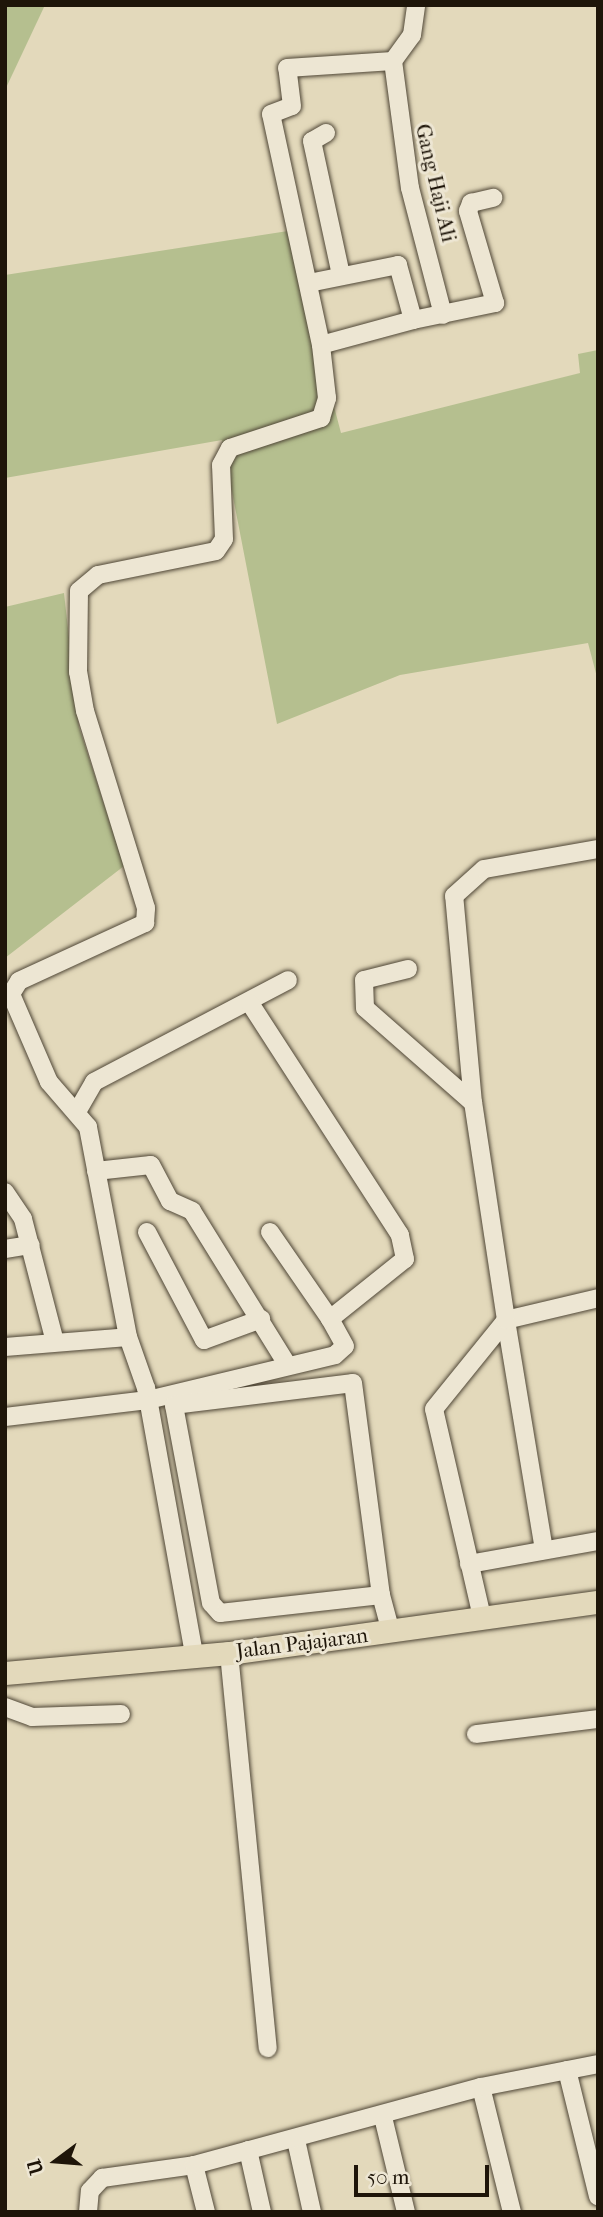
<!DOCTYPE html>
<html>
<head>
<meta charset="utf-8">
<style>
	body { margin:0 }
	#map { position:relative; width:603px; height:2217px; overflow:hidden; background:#e3d9bb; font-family:"IM FELL French Canon",serif }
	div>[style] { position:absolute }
	.green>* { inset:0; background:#b5bf8f }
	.roads { filter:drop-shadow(0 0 2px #4f4636) drop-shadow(0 0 2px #4f4636) }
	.minor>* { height:18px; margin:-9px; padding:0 9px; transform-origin:9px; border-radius:9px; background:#ede6d3 }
	.major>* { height:23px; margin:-11.5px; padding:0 11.5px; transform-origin:11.5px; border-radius:11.5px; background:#e3d9bb }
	span { translate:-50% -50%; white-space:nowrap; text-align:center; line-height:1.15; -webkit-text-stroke:6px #ede6d3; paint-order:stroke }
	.street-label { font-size:21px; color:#1e1509 }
	.frame { position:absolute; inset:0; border:7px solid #1e1509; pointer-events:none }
	.north { position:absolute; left:21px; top:2126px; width:70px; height:70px; -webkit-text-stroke:5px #ede6d3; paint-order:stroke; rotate:254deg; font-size:19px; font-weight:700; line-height:28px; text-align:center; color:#1e1509 }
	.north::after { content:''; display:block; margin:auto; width:24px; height:32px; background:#1e1509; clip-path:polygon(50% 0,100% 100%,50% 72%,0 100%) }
	.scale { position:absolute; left:354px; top:2165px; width:135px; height:32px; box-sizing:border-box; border:4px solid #1e1509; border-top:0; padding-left:9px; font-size:21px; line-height:24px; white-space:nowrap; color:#1e1509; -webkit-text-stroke:5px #ede6d3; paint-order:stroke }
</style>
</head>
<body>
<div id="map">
	<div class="green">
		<i style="clip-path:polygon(5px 5px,45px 5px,5px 90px)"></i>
		<i style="clip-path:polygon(288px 231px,341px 433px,580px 373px,578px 354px,598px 350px,598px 681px,588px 643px,400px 675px,277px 724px,222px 440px,5px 478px,5px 275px)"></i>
		<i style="clip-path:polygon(64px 593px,79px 727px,124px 866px,5px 958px,5px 607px)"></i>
	</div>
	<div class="roads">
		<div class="minor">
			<i style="left:393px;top:61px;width:128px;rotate:82.4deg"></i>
			<i style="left:410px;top:188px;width:131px;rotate:75.4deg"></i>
			<i style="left:326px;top:133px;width:16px;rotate:150deg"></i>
			<i style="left:312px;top:141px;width:137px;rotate:77.8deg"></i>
			<i style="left:309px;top:283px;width:91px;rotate:-11.4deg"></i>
			<i style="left:398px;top:265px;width:57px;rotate:74.7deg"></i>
			<i style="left:413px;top:320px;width:95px;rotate:164.8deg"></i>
			<i style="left:413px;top:320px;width:84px;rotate:-11.7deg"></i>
			<i style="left:495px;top:303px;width:96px;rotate:-106.4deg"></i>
			<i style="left:468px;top:211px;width:9px;rotate:-69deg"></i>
			<i style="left:471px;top:203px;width:23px;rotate:-13deg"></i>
			<i style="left:408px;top:969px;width:45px;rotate:166deg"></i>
			<i style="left:364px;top:980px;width:28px;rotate:88deg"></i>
			<i style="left:365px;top:1008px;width:144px;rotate:41.3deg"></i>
			<i style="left:78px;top:1110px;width:32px;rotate:-60deg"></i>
			<i style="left:94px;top:1082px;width:219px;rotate:-27.7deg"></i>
			<i style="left:96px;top:1171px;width:55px;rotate:-6.2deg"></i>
			<i style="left:151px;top:1165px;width:41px;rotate:62.2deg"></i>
			<i style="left:170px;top:1201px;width:24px;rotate:24deg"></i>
			<i style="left:192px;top:1211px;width:180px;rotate:58.2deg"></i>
			<i style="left:5px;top:1192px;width:32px;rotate:56deg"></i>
			<i style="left:23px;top:1219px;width:127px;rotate:75.4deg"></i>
			<i style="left:147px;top:1232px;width:122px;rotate:62.2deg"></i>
			<i style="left:204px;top:1340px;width:61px;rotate:-20.2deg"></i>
			<i style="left:270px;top:1232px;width:106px;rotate:55.4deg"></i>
			<i style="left:5px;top:1249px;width:26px;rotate:-9deg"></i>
			<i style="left:5px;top:1347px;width:123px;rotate:-4.6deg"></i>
			<i style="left:5px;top:1417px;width:144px;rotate:-6.8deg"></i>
			<i style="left:148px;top:1400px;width:192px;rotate:-13.5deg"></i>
			<i style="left:335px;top:1355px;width:13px;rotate:-42deg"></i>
			<i style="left:345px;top:1346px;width:31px;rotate:-119deg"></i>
			<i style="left:330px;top:1319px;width:96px;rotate:-38.7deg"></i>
			<i style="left:405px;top:1259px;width:25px;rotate:-102deg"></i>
			<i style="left:400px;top:1235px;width:276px;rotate:-122.9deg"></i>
			<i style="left:544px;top:1550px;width:233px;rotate:-99.4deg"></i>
			<i style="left:506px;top:1320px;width:95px;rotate:-13.4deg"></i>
			<i style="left:469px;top:1564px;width:131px;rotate:-10.1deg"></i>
			<i style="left:381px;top:1595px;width:162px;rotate:173.6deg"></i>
			<i style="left:220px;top:1613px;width:13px;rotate:-132deg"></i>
			<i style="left:211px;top:1603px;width:201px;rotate:-100.6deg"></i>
			<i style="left:174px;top:1405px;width:180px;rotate:-7deg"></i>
			<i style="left:353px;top:1383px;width:214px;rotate:82.5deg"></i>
			<i style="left:381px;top:1595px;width:38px;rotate:75deg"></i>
			<i style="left:482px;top:1617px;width:213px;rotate:-103deg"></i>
			<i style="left:434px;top:1409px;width:114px;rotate:-51deg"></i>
			<i style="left:506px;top:1320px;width:219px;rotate:-98.6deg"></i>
			<i style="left:473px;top:1103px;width:208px;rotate:-95.2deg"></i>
			<i style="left:454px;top:896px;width:40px;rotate:-42deg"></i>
			<i style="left:484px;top:869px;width:116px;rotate:-10deg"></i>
			<i style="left:229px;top:1653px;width:397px;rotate:84.4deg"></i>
			<i style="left:194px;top:1654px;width:270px;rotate:-100.2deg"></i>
			<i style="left:146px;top:1388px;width:54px;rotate:-109.4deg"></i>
			<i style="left:128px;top:1337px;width:214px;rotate:-100.8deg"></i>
			<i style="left:88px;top:1127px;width:60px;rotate:-130.9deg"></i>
			<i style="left:49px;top:1082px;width:96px;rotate:-113.4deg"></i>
			<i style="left:11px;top:994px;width:15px;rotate:-58deg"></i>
			<i style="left:19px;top:981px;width:139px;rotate:-24.7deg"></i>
			<i style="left:145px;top:923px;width:15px;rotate:-86deg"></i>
			<i style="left:146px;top:908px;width:206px;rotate:-107.2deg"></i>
			<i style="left:85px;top:711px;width:40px;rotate:-100deg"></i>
			<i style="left:78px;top:672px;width:81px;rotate:-89.3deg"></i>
			<i style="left:79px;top:591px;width:25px;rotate:-40deg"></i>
			<i style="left:98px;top:575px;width:120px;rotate:-11.5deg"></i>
			<i style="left:216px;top:551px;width:14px;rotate:-56deg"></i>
			<i style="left:224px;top:539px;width:74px;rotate:-92.3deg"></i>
			<i style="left:221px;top:465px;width:19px;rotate:-62deg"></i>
			<i style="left:230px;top:448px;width:96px;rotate:-18.2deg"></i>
			<i style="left:321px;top:418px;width:21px;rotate:-73deg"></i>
			<i style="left:327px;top:398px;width:53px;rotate:-96.5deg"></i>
			<i style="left:321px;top:345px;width:236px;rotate:-102.2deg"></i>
			<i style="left:271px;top:114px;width:22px;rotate:-21deg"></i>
			<i style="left:292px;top:106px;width:38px;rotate:-97deg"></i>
			<i style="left:287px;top:68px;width:106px;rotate:-3.8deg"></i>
			<i style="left:393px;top:61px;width:32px;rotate:-54deg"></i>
			<i style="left:412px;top:35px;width:30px;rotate:-82deg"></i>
			<i style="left:5px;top:1707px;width:29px;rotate:20deg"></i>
			<i style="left:32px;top:1717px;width:89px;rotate:-1.9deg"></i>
			<i style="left:476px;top:1734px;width:123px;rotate:-7deg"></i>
			<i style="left:567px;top:2070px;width:130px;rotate:76.2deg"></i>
			<i style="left:481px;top:2087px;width:129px;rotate:76.1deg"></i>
			<i style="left:383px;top:2117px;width:98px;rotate:76.4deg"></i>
			<i style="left:296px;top:2140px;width:74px;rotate:77.5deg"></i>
			<i style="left:248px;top:2150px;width:64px;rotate:77.3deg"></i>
			<i style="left:194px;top:2165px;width:49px;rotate:75.7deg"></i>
			<i style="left:88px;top:2212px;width:21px;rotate:-85deg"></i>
			<i style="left:90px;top:2191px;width:18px;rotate:-47deg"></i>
			<i style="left:102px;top:2178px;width:93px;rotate:-8deg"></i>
			<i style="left:194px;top:2165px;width:297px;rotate:-15.2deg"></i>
			<i style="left:481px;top:2087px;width:119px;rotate:-11.1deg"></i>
		</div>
		<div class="major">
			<i style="left:5px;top:1673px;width:225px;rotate:-5.1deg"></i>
			<i style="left:229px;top:1653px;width:373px;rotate:-7.9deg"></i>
		</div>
	</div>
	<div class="street-label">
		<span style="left:436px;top:183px;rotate:77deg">Gang Haji Ali</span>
		<span style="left:302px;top:1643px;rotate:-7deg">Jalan Pajajaran</span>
	</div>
	<div class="frame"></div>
	<div class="north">U</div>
	<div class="scale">50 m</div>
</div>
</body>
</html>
